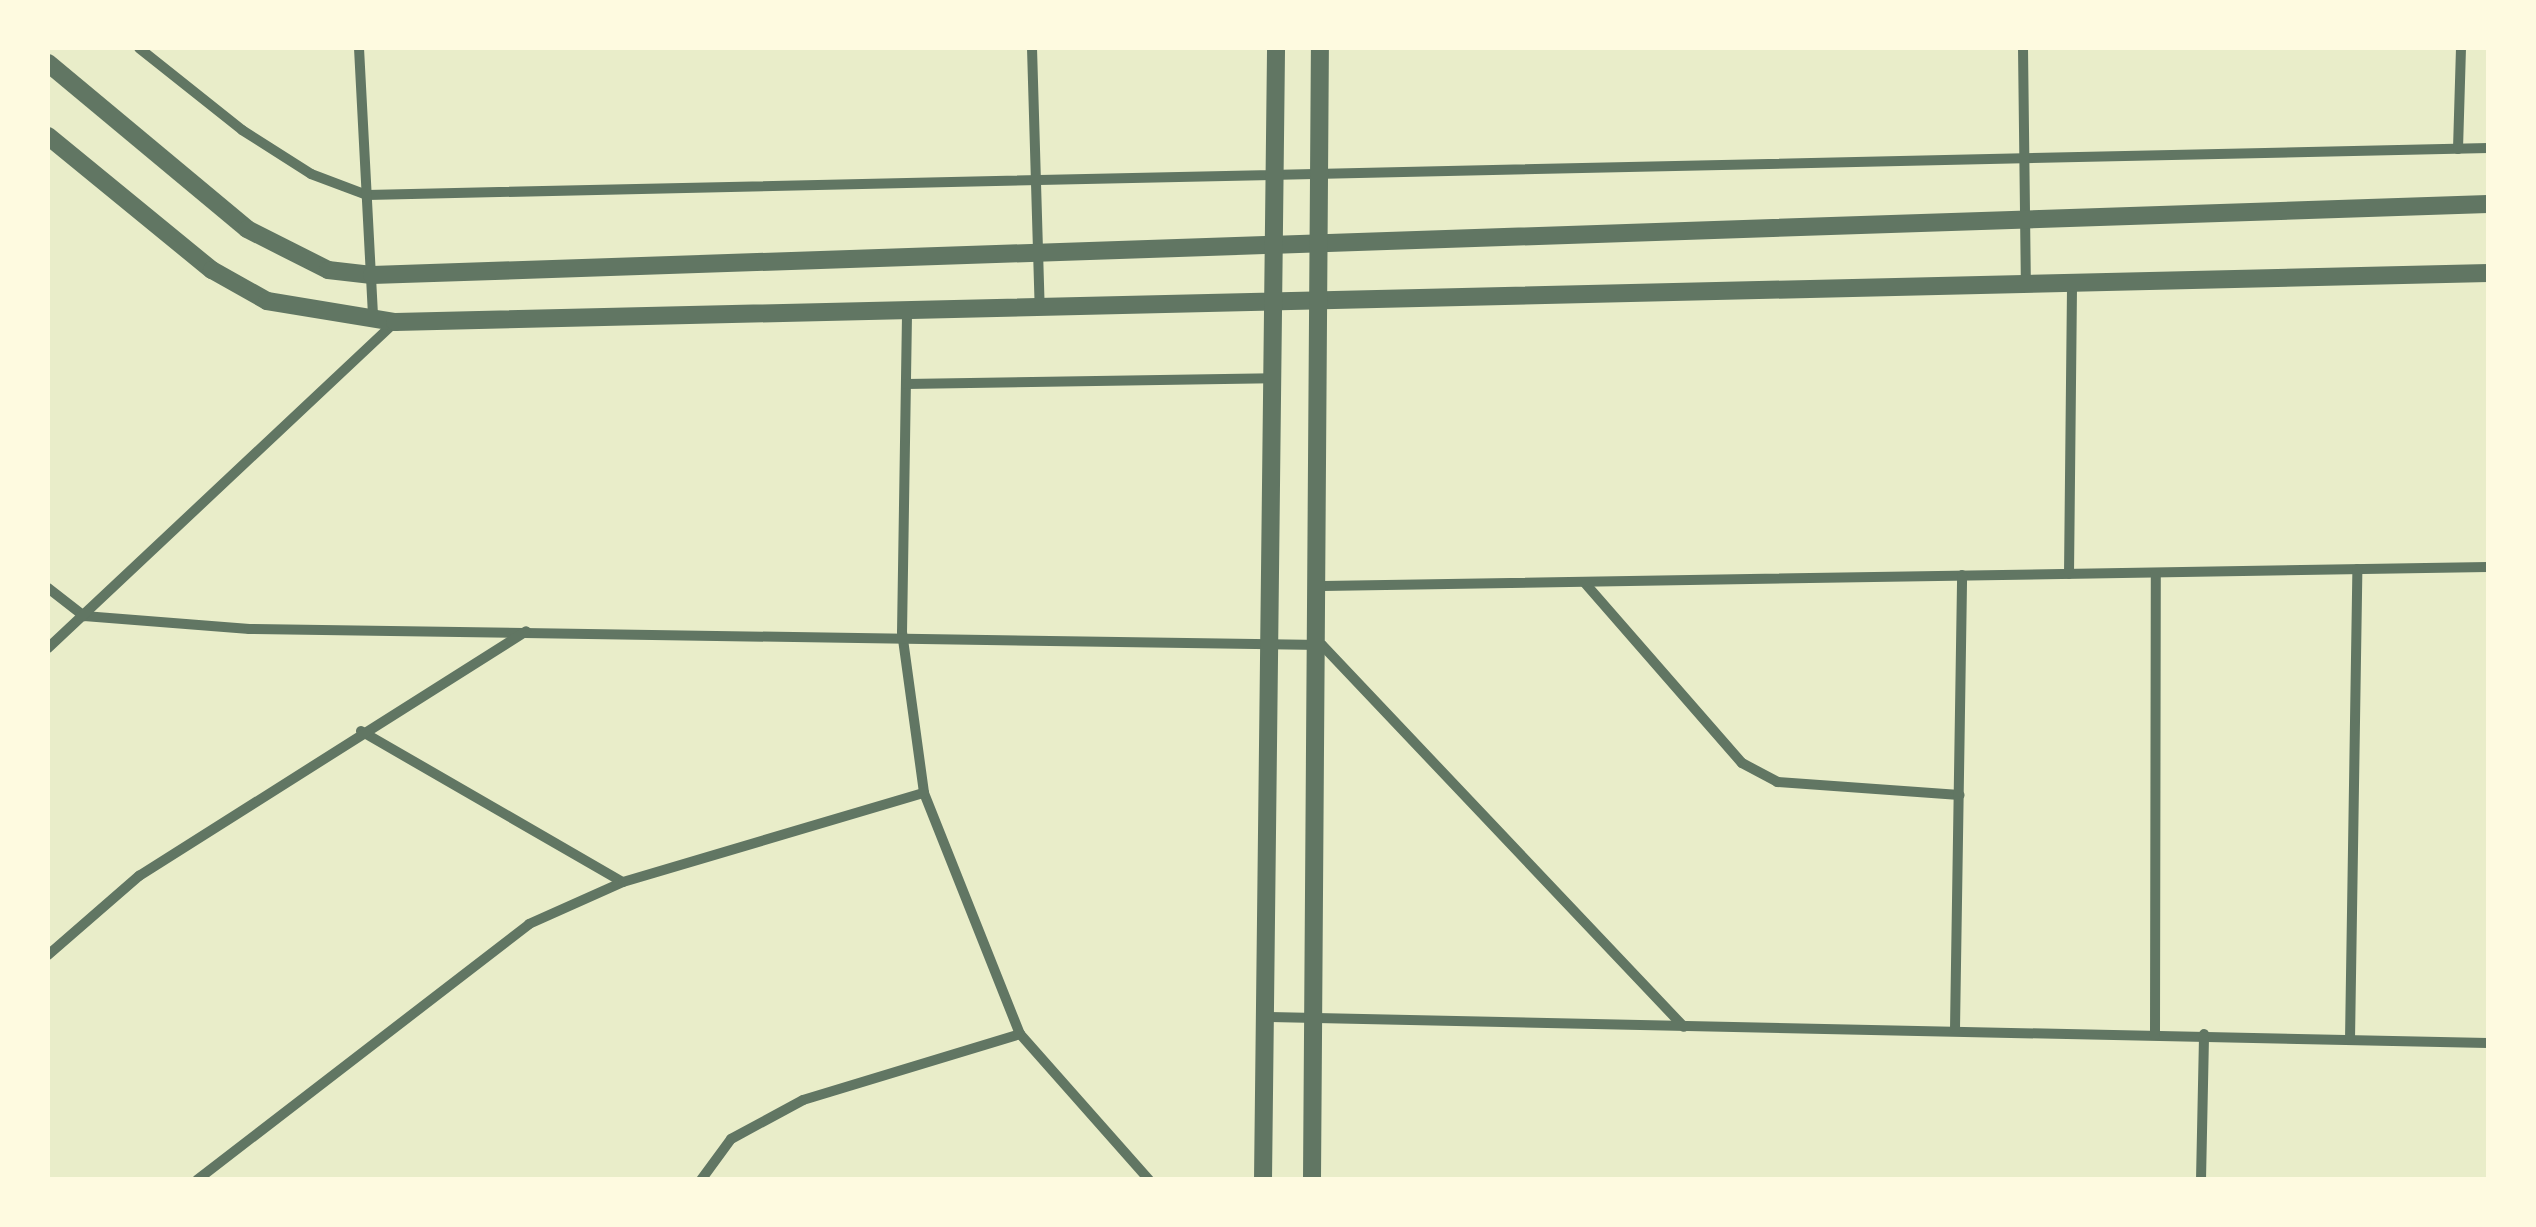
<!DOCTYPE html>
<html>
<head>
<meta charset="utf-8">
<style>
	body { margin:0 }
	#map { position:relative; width:2536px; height:1227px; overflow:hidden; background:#e9edc9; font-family:"IBM Plex Sans",sans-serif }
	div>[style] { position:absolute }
	.minor>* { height:10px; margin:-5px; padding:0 5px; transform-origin:5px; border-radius:5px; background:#617663 }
	.tertiary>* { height:18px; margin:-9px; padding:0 9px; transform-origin:9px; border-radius:9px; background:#617663 }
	span { translate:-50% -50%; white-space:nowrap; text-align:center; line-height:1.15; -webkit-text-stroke:10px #fefae0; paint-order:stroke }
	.frame { position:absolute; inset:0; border:50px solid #fefae0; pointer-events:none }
</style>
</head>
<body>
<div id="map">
	<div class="minor">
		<i style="left:139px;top:48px;width:132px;rotate:38.5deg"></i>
		<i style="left:242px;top:130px;width:82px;rotate:32.5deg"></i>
		<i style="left:311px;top:174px;width:60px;rotate:20.6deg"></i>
		<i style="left:367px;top:195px;width:2122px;rotate:-1.27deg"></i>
		<i style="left:359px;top:48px;width:271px;rotate:87deg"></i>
		<i style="left:1032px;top:48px;width:262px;rotate:88.3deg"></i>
		<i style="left:2023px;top:48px;width:236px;rotate:89.3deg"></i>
		<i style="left:2458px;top:149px;width:101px;rotate:-88.3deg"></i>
		<i style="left:907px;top:315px;width:317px;rotate:90.9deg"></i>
		<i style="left:902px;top:632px;width:162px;rotate:82.2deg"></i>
		<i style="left:924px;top:793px;width:259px;rotate:68.3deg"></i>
		<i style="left:1020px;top:1034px;width:195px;rotate:48.5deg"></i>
		<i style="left:906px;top:384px;width:369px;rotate:-0.9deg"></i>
		<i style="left:2069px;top:574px;width:290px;rotate:-89.4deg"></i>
		<i style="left:1584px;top:582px;width:240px;rotate:48.9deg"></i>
		<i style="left:1742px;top:763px;width:40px;rotate:28deg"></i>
		<i style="left:1777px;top:782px;width:183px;rotate:4.1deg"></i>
		<i style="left:1323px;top:586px;width:1165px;rotate:-0.93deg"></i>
		<i style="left:48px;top:588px;width:46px;rotate:37.9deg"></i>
		<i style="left:84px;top:616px;width:166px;rotate:4.5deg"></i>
		<i style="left:249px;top:629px;width:1073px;rotate:0.85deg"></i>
		<i style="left:1322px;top:645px;width:526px;rotate:46.54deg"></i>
		<i style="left:48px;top:648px;width:475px;rotate:-43.2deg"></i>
		<i style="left:361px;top:731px;width:302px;rotate:30deg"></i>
		<i style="left:48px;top:955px;width:121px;rotate:-41deg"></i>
		<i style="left:139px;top:876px;width:458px;rotate:-32.3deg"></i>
		<i style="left:1265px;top:1017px;width:1223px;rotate:1.22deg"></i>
		<i style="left:1955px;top:1029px;width:454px;rotate:-89.1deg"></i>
		<i style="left:2155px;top:1035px;width:462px;rotate:-89.9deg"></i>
		<i style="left:2350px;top:1040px;width:471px;rotate:-89.1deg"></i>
		<i style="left:197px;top:1180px;width:419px;rotate:-37.6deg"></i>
		<i style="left:529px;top:924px;width:103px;rotate:-24.1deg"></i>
		<i style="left:623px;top:882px;width:314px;rotate:-16.5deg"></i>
		<i style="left:701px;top:1180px;width:51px;rotate:-53.8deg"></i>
		<i style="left:731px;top:1139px;width:82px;rotate:-28.4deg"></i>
		<i style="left:803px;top:1100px;width:227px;rotate:-16.9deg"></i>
		<i style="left:2201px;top:1180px;width:146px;rotate:-88.8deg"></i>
	</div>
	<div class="tertiary">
		<i style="left:48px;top:63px;width:259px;rotate:39.8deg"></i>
		<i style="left:247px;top:229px;width:91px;rotate:26.8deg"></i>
		<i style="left:328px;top:270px;width:44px;rotate:6.5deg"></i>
		<i style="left:372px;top:275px;width:2117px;rotate:-1.92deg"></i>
		<i style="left:48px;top:136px;width:212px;rotate:39.3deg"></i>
		<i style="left:212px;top:270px;width:63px;rotate:29.4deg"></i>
		<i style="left:267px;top:301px;width:130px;rotate:9.3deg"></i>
		<i style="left:395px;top:322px;width:2094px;rotate:-1.34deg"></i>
		<i style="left:1263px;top:1180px;width:1132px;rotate:-89.34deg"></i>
		<i style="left:1312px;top:1180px;width:1132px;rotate:-89.6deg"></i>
	</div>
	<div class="frame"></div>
</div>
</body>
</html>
